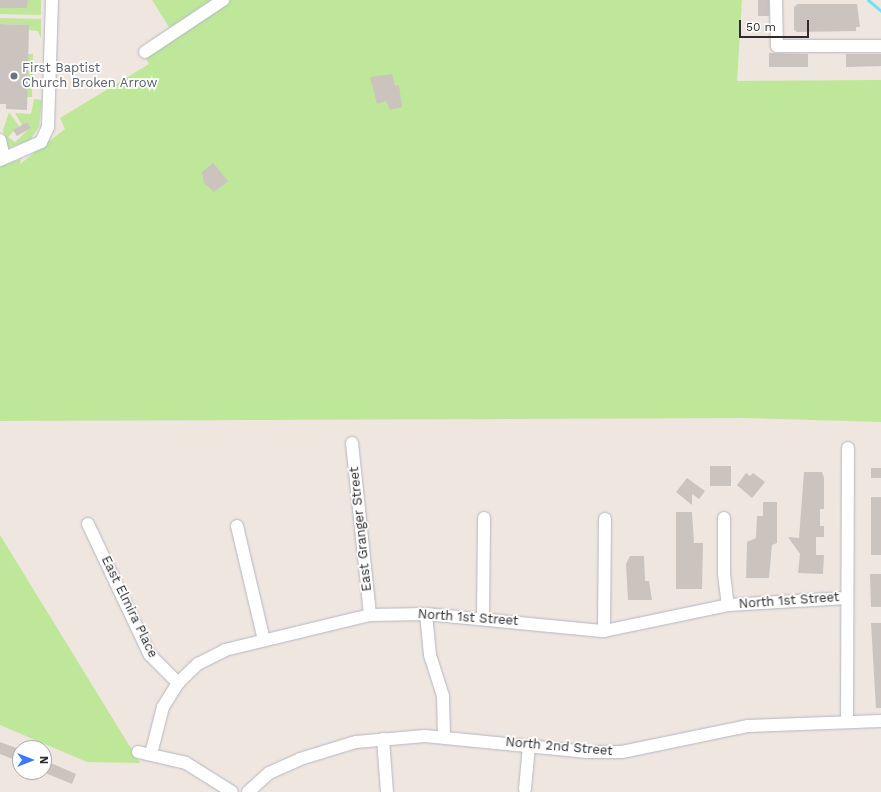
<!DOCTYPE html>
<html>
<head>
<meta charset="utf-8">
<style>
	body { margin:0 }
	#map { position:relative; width:881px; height:792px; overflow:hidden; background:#efe6df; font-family:"Work Sans",sans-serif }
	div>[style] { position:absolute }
	.green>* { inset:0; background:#bee79a }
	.stream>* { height:3px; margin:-1.5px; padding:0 1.5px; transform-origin:1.5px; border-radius:1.5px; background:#6fe2f4 }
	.building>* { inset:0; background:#cac3be }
	.roads { filter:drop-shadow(0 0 1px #b3b7c1) drop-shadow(0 0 1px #b3b7c1) }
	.minor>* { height:12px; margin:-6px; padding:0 6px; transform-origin:6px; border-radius:6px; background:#fff }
	.dots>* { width:11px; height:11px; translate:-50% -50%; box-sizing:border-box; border:2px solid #fff; border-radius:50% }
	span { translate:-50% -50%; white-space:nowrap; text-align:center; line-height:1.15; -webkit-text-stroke:3.5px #fff; paint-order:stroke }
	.worship-label { font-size:13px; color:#5b616d }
	.left { translate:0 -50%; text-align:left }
	.street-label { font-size:13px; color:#2d2d2d }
	.north { position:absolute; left:12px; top:740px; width:40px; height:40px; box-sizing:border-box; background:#fff; border:1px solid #ababab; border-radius:50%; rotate:90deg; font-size:11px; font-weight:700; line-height:16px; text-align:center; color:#2d2d2d }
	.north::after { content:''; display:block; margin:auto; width:14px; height:18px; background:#3b79ff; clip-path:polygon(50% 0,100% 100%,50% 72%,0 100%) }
	.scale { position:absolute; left:739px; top:20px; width:70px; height:18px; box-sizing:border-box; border:2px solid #2d2d2d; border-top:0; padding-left:5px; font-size:12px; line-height:14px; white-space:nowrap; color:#2d2d2d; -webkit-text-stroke:3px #fff; paint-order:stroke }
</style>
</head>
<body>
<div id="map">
	<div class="green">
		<i style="clip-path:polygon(28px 0,41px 0,41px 15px,0 14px,0 8px,27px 8px)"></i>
		<i style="clip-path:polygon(152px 0,217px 0,172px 32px)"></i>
		<i style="clip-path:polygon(227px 0,742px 0,737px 81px,881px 80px,881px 422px,744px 418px,0 421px,0 166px,21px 159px,20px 164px,65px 129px,60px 118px,149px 64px,145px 57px)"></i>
		<i style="clip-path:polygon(0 18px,41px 19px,41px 38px,38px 31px,28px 30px,28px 25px,0 24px)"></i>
		<i style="clip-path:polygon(28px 54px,33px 54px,32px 97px,27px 97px)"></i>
		<i style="clip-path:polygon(34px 99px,42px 100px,39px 127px,30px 140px,8px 148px,3px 130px,9px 112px,19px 126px,8px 137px,15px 142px,30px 128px,27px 122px,22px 125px,15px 113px,31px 114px)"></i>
		<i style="clip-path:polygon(0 535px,140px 763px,87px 762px,0 725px)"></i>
	</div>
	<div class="stream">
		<i style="left:868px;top:0;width:17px;rotate:40deg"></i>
	</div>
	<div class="building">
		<i style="clip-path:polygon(0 0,28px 0,27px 8px,0 8px)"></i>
		<i style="clip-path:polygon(758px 0,769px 0,769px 16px,758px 16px)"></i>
		<i style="clip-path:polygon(798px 4px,857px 4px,860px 27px,856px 27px,856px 31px,797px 32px,794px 30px,794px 7px)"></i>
		<i style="clip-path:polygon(0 24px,29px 25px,27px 110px,6px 109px,6px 104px,0 104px)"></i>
		<i style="clip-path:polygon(769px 53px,808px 54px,808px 67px,769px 67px)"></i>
		<i style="clip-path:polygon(846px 54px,881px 54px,881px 66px,846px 67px)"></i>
		<i style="clip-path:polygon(392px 74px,395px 86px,399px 85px,402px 107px,390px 110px,386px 101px,377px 104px,370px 77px)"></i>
		<i style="clip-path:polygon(27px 122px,31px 128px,17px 136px,13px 130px)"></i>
		<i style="clip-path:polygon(213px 163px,228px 181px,214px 192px,204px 183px,202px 172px)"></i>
		<i style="clip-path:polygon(710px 466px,731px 466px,731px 486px,710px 486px)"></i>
		<i style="clip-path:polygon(871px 468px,881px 468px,881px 478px,871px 478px)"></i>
		<i style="clip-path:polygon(804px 472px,822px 472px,824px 478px,824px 509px,820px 509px,820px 526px,824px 526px,824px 537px,816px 537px,816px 555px,824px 555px,823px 574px,798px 573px,800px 554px,788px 537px,799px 538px)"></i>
		<i style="clip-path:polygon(746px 473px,750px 476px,753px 473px,765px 482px,752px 498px,737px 485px)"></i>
		<i style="clip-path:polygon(687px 478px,705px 491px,699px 499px,692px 494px,692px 505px,676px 492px)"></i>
		<i style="clip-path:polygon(871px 497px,881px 497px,881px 555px,871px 555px)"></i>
		<i style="clip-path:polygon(763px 502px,777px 502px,777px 543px,772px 545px,769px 578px,746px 578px,747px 542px,756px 538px,757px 516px,763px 516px)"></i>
		<i style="clip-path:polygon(676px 512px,692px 512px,694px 543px,703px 543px,702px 589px,676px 589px)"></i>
		<i style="clip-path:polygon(630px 556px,644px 556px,645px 581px,649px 581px,652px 600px,628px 600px,626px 564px)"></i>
		<i style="clip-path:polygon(870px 574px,881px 574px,881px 607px,871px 607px)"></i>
		<i style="clip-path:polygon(871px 623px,881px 623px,881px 708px,876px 708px)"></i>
		<i style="clip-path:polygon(0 742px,19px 749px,15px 760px,0 754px)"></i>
		<i style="clip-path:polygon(44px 760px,76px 774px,72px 784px,43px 772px,46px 772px)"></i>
	</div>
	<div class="roads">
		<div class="minor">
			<i style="left:776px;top:0;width:46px;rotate:88.8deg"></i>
			<i style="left:777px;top:46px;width:104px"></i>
			<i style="left:145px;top:52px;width:94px;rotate:-33.7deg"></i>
			<i style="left:0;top:140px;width:18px;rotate:77deg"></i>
			<i style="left:0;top:160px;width:45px;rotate:-23.7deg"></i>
			<i style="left:41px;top:142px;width:17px;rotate:-65deg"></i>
			<i style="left:48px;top:127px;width:127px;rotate:-88.2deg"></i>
			<i style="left:352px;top:443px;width:173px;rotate:84deg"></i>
			<i style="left:724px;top:518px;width:56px;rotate:90deg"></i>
			<i style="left:724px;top:574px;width:31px;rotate:83deg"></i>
			<i style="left:88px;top:524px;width:145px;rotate:64.7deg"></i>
			<i style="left:150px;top:655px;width:40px;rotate:45deg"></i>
			<i style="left:237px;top:526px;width:117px;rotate:76.7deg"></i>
			<i style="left:426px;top:614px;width:41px;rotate:84.4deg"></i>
			<i style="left:430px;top:655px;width:43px;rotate:72.4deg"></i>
			<i style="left:443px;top:696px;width:41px;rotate:88.6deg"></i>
			<i style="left:483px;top:618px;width:100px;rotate:-89.4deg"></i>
			<i style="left:604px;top:631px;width:112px;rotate:-89.5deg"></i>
			<i style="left:847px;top:721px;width:273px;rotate:-89.8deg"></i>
			<i style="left:383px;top:739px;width:53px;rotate:85.7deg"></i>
			<i style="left:138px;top:752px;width:49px;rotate:12.9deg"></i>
			<i style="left:186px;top:763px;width:54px;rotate:32.2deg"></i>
			<i style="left:151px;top:754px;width:49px;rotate:-75.7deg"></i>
			<i style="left:163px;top:707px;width:28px;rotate:-58deg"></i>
			<i style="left:178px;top:683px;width:28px;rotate:-44deg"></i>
			<i style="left:198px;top:664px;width:30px;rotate:-27deg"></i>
			<i style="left:225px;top:650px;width:149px;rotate:-13.6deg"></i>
			<i style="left:370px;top:615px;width:56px;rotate:-1deg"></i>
			<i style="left:426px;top:614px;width:179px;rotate:5.5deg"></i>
			<i style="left:604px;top:631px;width:127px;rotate:-11.8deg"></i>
			<i style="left:728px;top:605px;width:119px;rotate:-3.4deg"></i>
			<i style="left:525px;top:789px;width:43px;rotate:-84.7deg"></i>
			<i style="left:248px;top:792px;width:28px;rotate:-42deg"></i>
			<i style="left:269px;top:773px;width:34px;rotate:-24deg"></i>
			<i style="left:300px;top:759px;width:59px;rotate:-16.9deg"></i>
			<i style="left:356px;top:742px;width:69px;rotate:-5deg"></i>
			<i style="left:425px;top:736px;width:163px;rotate:5.6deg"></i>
			<i style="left:587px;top:752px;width:35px"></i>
			<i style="left:622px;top:752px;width:129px;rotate:-11.7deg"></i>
			<i style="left:748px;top:726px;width:133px;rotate:-2.2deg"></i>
		</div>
	</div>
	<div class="dots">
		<i style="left:14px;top:76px;background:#6b7280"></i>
	</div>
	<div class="worship-label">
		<span class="left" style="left:22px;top:76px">First Baptist<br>Church Broken Arrow</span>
	</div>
	<div class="street-label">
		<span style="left:361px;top:529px;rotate:-96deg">East Granger Street</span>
		<span style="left:789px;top:601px;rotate:-4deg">North 1st Street</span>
		<span style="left:129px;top:607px;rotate:64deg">East Elmira Place</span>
		<span style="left:468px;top:618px;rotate:4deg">North 1st Street</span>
		<span style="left:559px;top:747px;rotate:5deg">North 2nd Street</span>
	</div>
	<div class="north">N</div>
	<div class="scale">50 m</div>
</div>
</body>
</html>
